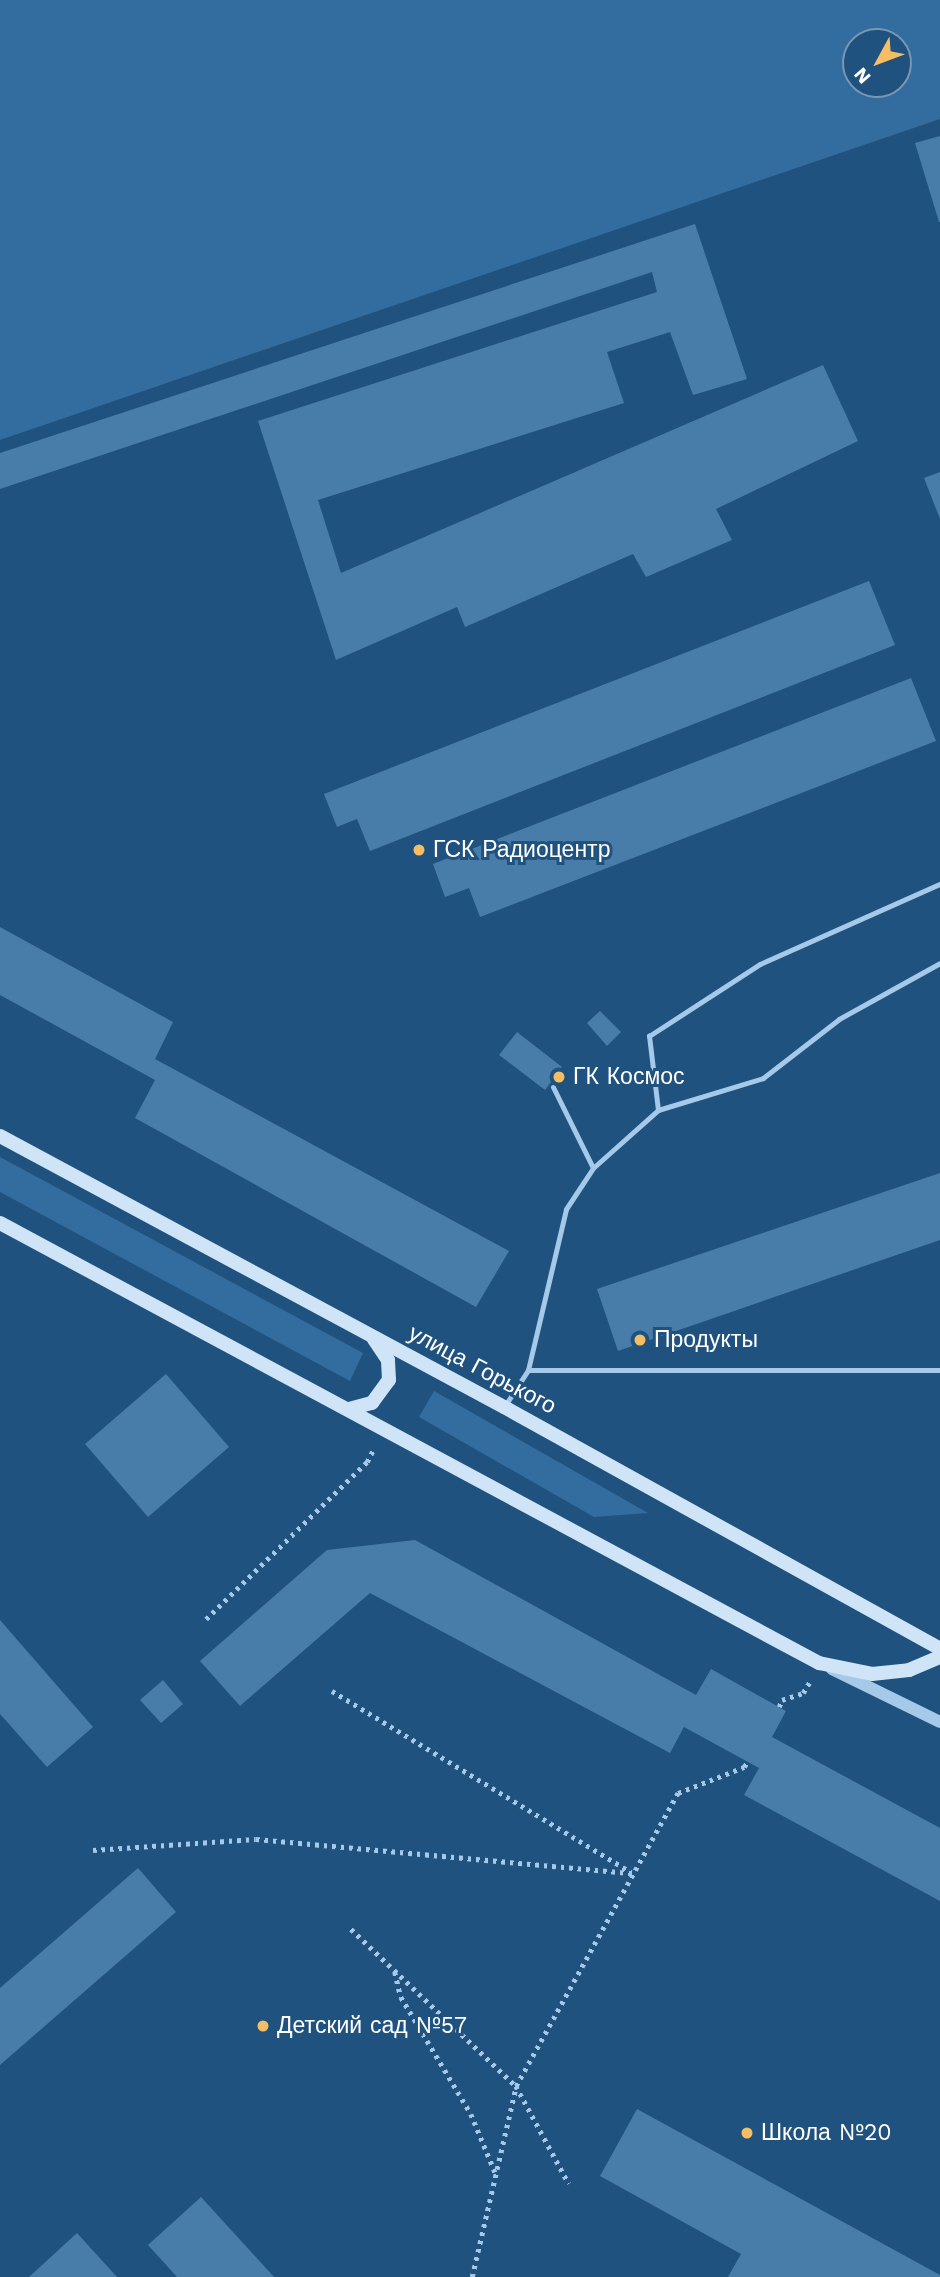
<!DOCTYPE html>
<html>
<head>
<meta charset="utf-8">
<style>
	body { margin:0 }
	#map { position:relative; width:940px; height:2277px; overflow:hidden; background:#20527f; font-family:"Work Sans",sans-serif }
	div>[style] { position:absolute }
	.green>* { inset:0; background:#336c9e }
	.building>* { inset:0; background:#487ca9 }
	.path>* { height:4.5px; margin-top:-2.25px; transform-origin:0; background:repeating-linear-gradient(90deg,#a5c9e8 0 3.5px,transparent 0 8.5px) }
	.service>* { height:5px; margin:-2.5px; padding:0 2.5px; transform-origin:2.5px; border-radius:2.5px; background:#a5c9e8 }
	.tertiary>* { height:12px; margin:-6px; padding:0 6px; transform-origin:6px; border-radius:6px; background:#a5c9e8 }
	.secondary>* { height:14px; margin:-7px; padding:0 7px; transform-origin:7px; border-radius:7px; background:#cfe4f6 }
	.dots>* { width:19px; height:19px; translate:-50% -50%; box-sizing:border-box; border:4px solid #20527f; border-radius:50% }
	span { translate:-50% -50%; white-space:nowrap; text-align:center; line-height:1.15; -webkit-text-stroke:6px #20527f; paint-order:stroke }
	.poi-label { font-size:23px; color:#fff }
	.left { translate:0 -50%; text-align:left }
	.street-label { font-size:23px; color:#fff }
	.north { position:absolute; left:842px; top:28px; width:70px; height:70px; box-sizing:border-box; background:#20527f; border:2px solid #7997b2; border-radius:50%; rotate:229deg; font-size:19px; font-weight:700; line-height:28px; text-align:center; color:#fff }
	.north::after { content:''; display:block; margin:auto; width:24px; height:32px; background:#f5be65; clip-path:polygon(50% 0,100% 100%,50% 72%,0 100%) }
</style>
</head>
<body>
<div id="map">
	<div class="green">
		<i style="clip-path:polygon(evenodd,0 0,940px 0,940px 119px,0 440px,0 0,898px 42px,898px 84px,856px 84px,856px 42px,898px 42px)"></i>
		<i style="clip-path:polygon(0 1157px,363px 1353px,350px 1381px,0 1192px)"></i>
		<i style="clip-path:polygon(434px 1391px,648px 1513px,594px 1517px,419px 1417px)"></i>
	</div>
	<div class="building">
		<i style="clip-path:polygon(940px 136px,940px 222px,939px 222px,915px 143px)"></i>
		<i style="clip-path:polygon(695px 224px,747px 379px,693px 395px,670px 332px,607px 352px,624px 403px,318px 500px,341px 573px,823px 365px,858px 441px,716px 509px,732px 540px,646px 577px,633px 554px,465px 627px,457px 607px,336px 660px,258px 421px,657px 292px,652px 272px,0 489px,0 453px)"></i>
		<i style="clip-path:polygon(940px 472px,940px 519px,924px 478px)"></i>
		<i style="clip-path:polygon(869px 581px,895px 645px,370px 851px,357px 819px,337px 827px,324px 794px)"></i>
		<i style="clip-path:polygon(911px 678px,936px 741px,480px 917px,469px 888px,445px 897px,433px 864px)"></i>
		<i style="clip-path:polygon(0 927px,173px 1022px,155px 1059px,509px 1251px,476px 1307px,135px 1118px,155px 1080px,0 995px)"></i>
		<i style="clip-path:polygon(600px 1011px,621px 1032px,607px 1046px,587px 1023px)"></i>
		<i style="clip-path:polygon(517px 1032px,562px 1067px,545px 1090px,499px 1055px)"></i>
		<i style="clip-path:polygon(940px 1173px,940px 1240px,618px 1351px,597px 1289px)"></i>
		<i style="clip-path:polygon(166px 1374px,229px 1447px,148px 1517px,85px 1444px)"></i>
		<i style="clip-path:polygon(415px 1540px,696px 1695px,711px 1669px,786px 1711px,772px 1737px,940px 1828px,940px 1901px,744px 1795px,759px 1768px,684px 1727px,670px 1753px,370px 1593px,240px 1706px,200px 1661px,327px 1550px)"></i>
		<i style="clip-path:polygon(0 1620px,93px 1727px,47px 1767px,0 1714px)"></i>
		<i style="clip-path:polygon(163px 1680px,183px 1704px,161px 1723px,140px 1700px)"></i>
		<i style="clip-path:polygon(138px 1868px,176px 1912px,0 2065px,0 1988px)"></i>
		<i style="clip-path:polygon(637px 2109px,940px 2275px,940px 2277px,728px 2277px,741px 2254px,600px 2176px)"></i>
		<i style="clip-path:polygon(201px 2197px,274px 2277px,177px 2277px,148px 2245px)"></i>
		<i style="clip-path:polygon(77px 2233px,117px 2277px,29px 2277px)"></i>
	</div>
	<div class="path">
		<i style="left:206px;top:1619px;width:225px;rotate:-44.3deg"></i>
		<i style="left:367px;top:1462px;width:16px;rotate:-63deg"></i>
		<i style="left:332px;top:1691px;width:350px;rotate:31.2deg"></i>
		<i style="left:779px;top:1707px;width:8px;rotate:-67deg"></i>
		<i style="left:782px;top:1700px;width:22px;rotate:-18deg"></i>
		<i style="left:803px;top:1693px;width:12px;rotate:-59deg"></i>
		<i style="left:93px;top:1850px;width:163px;rotate:-3.9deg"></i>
		<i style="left:256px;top:1839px;width:378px;rotate:5.2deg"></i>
		<i style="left:351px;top:1929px;width:228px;rotate:43.6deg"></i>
		<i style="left:516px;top:2086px;width:111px;rotate:61.6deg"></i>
		<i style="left:395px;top:1972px;width:26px;rotate:77deg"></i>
		<i style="left:401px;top:1997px;width:136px;rotate:59.1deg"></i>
		<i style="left:471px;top:2114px;width:63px;rotate:67.5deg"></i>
		<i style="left:472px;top:2277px;width:196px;rotate:-77deg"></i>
		<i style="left:516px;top:2086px;width:335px;rotate:-61.1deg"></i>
		<i style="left:678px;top:1793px;width:71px;rotate:-21.5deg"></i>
		<i style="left:744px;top:1767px;width:7px;rotate:-56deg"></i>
	</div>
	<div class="service">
		<i style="left:553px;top:1087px;width:90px;rotate:63.7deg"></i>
		<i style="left:658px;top:1110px;width:110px;rotate:-16.9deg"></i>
		<i style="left:763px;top:1078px;width:96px;rotate:-37.8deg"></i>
		<i style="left:839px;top:1019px;width:115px;rotate:-29deg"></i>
		<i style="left:528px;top:1370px;width:411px"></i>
		<i style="left:504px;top:1407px;width:44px;rotate:-57deg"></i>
		<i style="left:528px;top:1370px;width:165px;rotate:-76.7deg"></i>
		<i style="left:566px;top:1209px;width:49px;rotate:-56.6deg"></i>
		<i style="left:593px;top:1168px;width:87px;rotate:-41.7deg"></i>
		<i style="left:658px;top:1110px;width:75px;rotate:-96.9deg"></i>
		<i style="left:649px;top:1036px;width:132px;rotate:-33deg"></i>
		<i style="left:760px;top:964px;width:197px;rotate:-24deg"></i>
	</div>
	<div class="tertiary">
		<i style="left:832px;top:1669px;width:120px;rotate:26.1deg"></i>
	</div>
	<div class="secondary">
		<i style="left:0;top:1136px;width:572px;rotate:28.27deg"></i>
		<i style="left:504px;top:1407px;width:499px;rotate:29deg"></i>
		<i style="left:0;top:1223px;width:930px;rotate:28.25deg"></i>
		<i style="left:819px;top:1663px;width:54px;rotate:11.7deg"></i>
		<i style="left:872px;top:1674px;width:37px;rotate:-6deg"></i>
		<i style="left:909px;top:1670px;width:34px;rotate:-23deg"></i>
		<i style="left:349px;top:1409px;width:24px;rotate:-15deg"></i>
		<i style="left:372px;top:1403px;width:29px;rotate:-54deg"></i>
		<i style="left:389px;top:1380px;width:20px;rotate:-93deg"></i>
		<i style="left:388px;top:1360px;width:25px;rotate:-124deg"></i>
	</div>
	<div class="dots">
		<i style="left:419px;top:850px;background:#f5be65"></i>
		<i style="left:559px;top:1077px;background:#f5be65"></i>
		<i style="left:640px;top:1340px;background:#f5be65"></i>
		<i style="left:263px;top:2026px;background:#f5be65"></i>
		<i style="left:747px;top:2133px;background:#f5be65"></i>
	</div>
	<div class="poi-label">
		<span class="left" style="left:433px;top:850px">ГСК Радиоцентр</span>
		<span class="left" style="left:573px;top:1077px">ГК Космос</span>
		<span class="left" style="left:654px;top:1340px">Продукты</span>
		<span class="left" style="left:277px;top:2026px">Детский сад №57</span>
		<span class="left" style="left:761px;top:2133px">Школа №20</span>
	</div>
	<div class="street-label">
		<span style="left:482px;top:1370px;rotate:28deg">улица Горького</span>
	</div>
	<div class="north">N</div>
</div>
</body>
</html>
